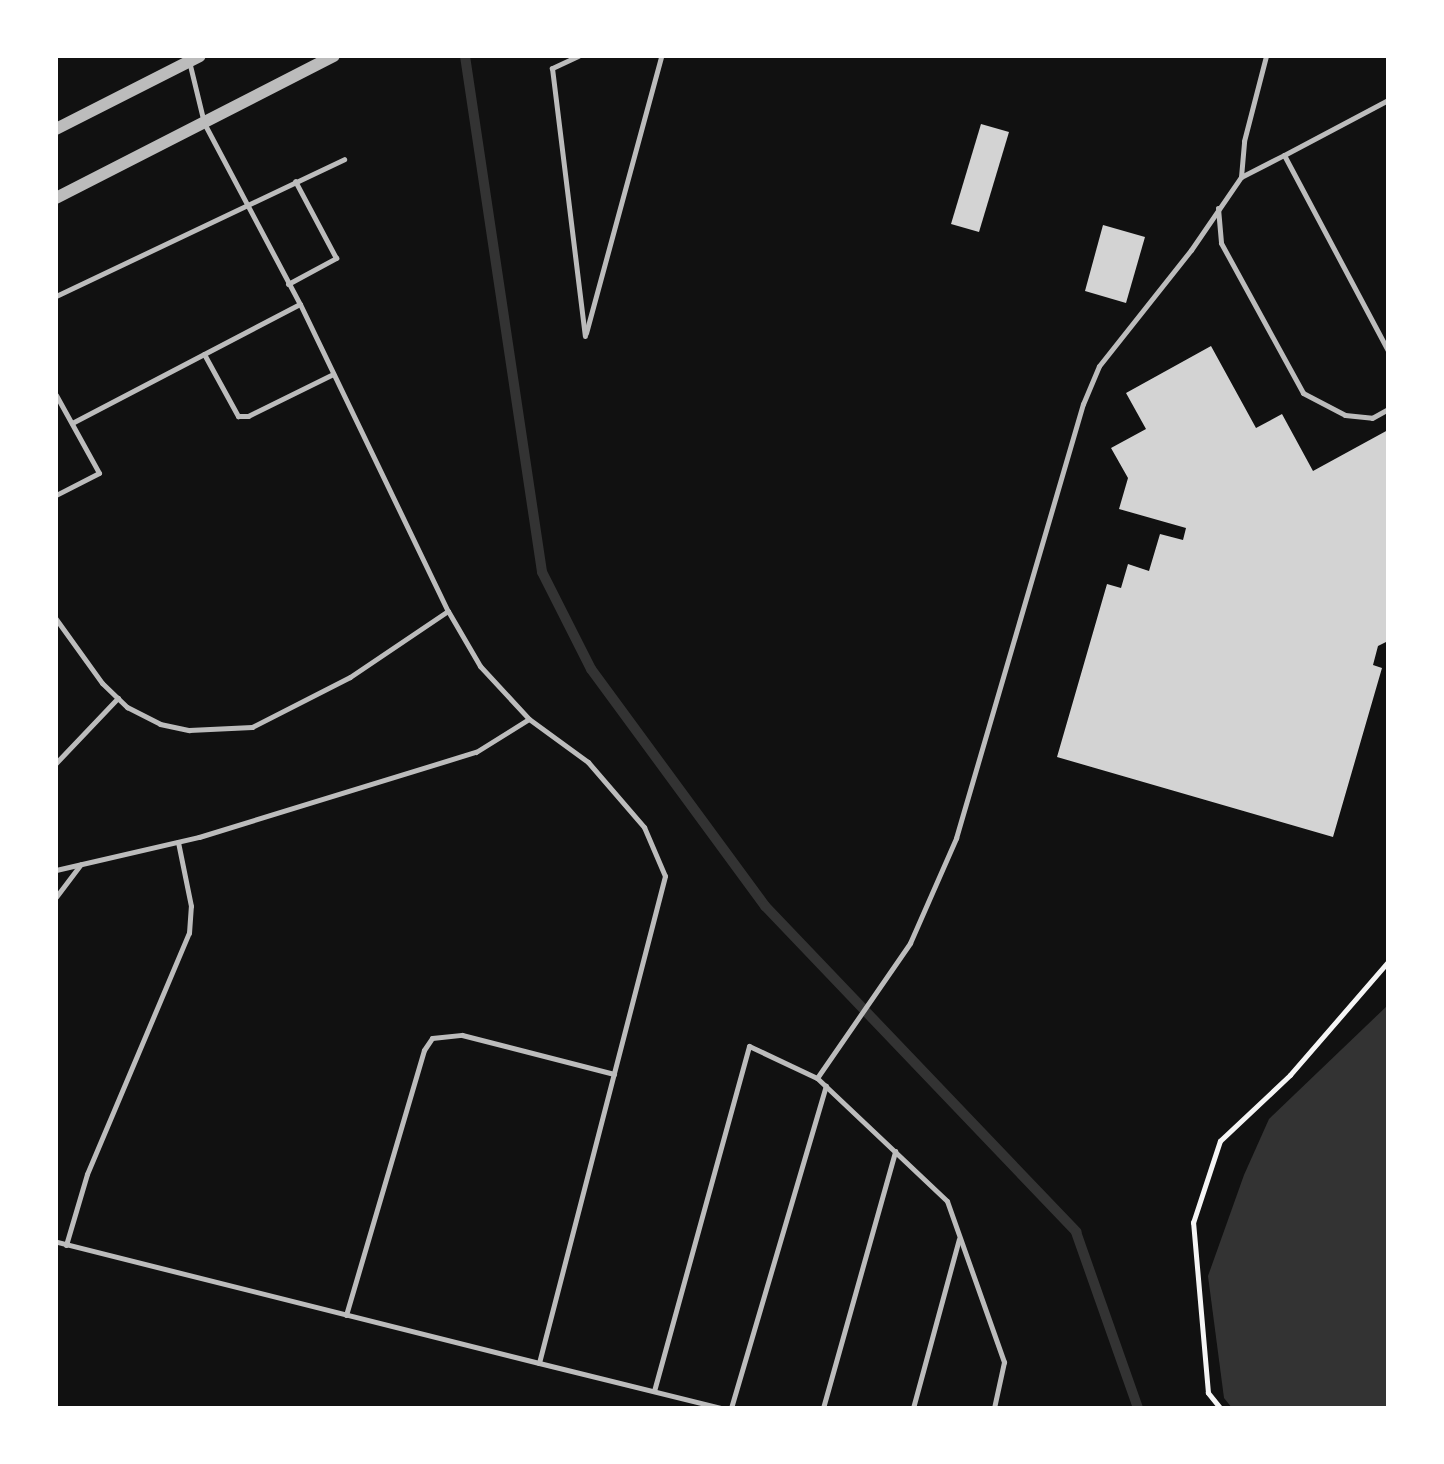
<!DOCTYPE html>
<html>
<head>
<meta charset="utf-8">
<style>
  body { margin:0 }
  #map { position:relative; width:1444px; height:1464px; overflow:hidden; background:#111; font-family:Cabin,sans-serif }
  div>[style] { position:absolute }
  .water>* { inset:0; background:#333 }
  .stream>* { height:10px; margin:-5px; padding:0 5px; transform-origin:5px; border-radius:5px; background:#333 }
  .building>* { inset:0; background:#d3d3d3 }
  .path>* { height:4.5px; margin:-2.25px; padding:0 2.25px; transform-origin:2.25px; border-radius:2.25px; background:#f5f5f5 }
  .service>* { height:5px; margin:-2.5px; padding:0 2.5px; transform-origin:2.5px; border-radius:2.5px; background:#bcbcbc }
  .tertiary>* { height:12px; margin:-6px; padding:0 6px; transform-origin:6px; border-radius:6px; background:#bcbcbc }
  span { translate:-50% -50%; white-space:nowrap; text-align:center; line-height:1.15; -webkit-text-stroke:7px #fff; paint-order:stroke }
  .frame { position:absolute; inset:0; border:58px solid #fff; pointer-events:none }
</style>
</head>
<body>
<div id="map">
  <div class="water">
    <div style="clip-path:polygon(1388px 1005px,1388px 1408px,1232px 1408px,1224px 1398px,1208px 1276px,1244px 1175px,1269px 1119px)"></div>
  </div>
  <div class="stream">
    <div style="left:465px;top:56px;width:522px;rotate:81.51deg"></div>
    <div style="left:542px;top:572px;width:109px;rotate:63.2deg"></div>
    <div style="left:591px;top:669px;width:294px;rotate:53.7deg"></div>
    <div style="left:765px;top:906px;width:451px;rotate:46.3deg"></div>
    <div style="left:1076px;top:1232px;width:187px;rotate:70.6deg"></div>
  </div>
  <div class="building">
    <div style="clip-path:polygon(981px 124px,1009px 132px,979px 232px,951px 224px)"></div>
    <div style="clip-path:polygon(1103px 225px,1145px 237px,1126px 303px,1085px 291px)"></div>
    <div style="clip-path:polygon(1211px 346px,1256px 428px,1282px 414px,1313px 471px,1388px 430px,1388px 641px,1378px 646px,1373px 665px,1382px 668px,1333px 837px,1057px 757px,1107px 584px,1121px 588px,1128px 564px,1149px 571px,1160px 534px,1183px 540px,1186px 528px,1119px 509px,1128px 478px,1111px 448px,1146px 429px,1126px 393px)"></div>
  </div>
  <div class="path">
    <div style="left:1220px;top:1408px;width:19px;rotate:-129deg"></div>
    <div style="left:1208px;top:1393px;width:171px;rotate:-95deg"></div>
    <div style="left:1193px;top:1223px;width:86px;rotate:-71.8deg"></div>
    <div style="left:1220px;top:1141px;width:96px;rotate:-43.3deg"></div>
    <div style="left:1290px;top:1075px;width:150px;rotate:-49.1deg"></div>
  </div>
  <div class="service">
    <div style="left:578px;top:56px;width:29px;rotate:155deg"></div>
    <div style="left:552px;top:68px;width:270px;rotate:83deg"></div>
    <div style="left:189px;top:61px;width:64px;rotate:76.4deg"></div>
    <div style="left:204px;top:123px;width:205px;rotate:62.1deg"></div>
    <div style="left:300px;top:304px;width:341px;rotate:64.3deg"></div>
    <div style="left:448px;top:611px;width:64px;rotate:59.8deg"></div>
    <div style="left:480px;top:666px;width:72px;rotate:47.2deg"></div>
    <div style="left:1388px;top:100px;width:118px;rotate:152.1deg"></div>
    <div style="left:1284px;top:155px;width:222px;rotate:62deg"></div>
    <div style="left:1241px;top:177px;width:36px;rotate:-85deg"></div>
    <div style="left:1244px;top:141px;width:88px;rotate:-75.5deg"></div>
    <div style="left:1218px;top:208px;width:35px;rotate:85deg"></div>
    <div style="left:1221px;top:243px;width:171px;rotate:61.3deg"></div>
    <div style="left:1303px;top:393px;width:47px;rotate:27.6deg"></div>
    <div style="left:1345px;top:415px;width:27px;rotate:6deg"></div>
    <div style="left:1372px;top:418px;width:18px;rotate:-29deg"></div>
    <div style="left:288px;top:284px;width:55px;rotate:-28.4deg"></div>
    <div style="left:336px;top:258px;width:87px;rotate:-118deg"></div>
    <div style="left:56px;top:296px;width:319px;rotate:-25.4deg"></div>
    <div style="left:586px;top:333px;width:287px;rotate:-74.8deg"></div>
    <div style="left:204px;top:354px;width:71px;rotate:61.3deg"></div>
    <div style="left:238px;top:416px;width:10px"></div>
    <div style="left:248px;top:416px;width:95px;rotate:-26.3deg"></div>
    <div style="left:56px;top:395px;width:89px;rotate:61.1deg"></div>
    <div style="left:99px;top:473px;width:48px;rotate:152.9deg"></div>
    <div style="left:72px;top:423px;width:257px;rotate:-27.6deg"></div>
    <div style="left:56px;top:619px;width:79px;rotate:54.3deg"></div>
    <div style="left:102px;top:683px;width:35px;rotate:44deg"></div>
    <div style="left:127px;top:707px;width:37px;rotate:27deg"></div>
    <div style="left:160px;top:724px;width:30px;rotate:12deg"></div>
    <div style="left:189px;top:730px;width:63px;rotate:-2.7deg"></div>
    <div style="left:252px;top:727px;width:110px;rotate:-27deg"></div>
    <div style="left:350px;top:677px;width:118px;rotate:-34deg"></div>
    <div style="left:56px;top:763px;width:90px;rotate:-46.4deg"></div>
    <div style="left:56px;top:870px;width:147px;rotate:-13deg"></div>
    <div style="left:199px;top:837px;width:290px;rotate:-17.1deg"></div>
    <div style="left:476px;top:752px;width:62px;rotate:-31.9deg"></div>
    <div style="left:529px;top:719px;width:73px;rotate:36.1deg"></div>
    <div style="left:588px;top:762px;width:86px;rotate:49.3deg"></div>
    <div style="left:644px;top:827px;width:53px;rotate:66.8deg"></div>
    <div style="left:665px;top:876px;width:503px;rotate:104.51deg"></div>
    <div style="left:539px;top:1363px;width:498px;rotate:-165.9deg"></div>
    <div style="left:56px;top:897px;width:41px;rotate:-52.9deg"></div>
    <div style="left:817px;top:1078px;width:164px;rotate:-55.4deg"></div>
    <div style="left:910px;top:943px;width:115px;rotate:-66.3deg"></div>
    <div style="left:956px;top:838px;width:452px;rotate:-73.7deg"></div>
    <div style="left:1083px;top:404px;width:41px;rotate:-67.2deg"></div>
    <div style="left:1099px;top:366px;width:148px;rotate:-51.6deg"></div>
    <div style="left:1191px;top:250px;width:88px;rotate:-55.6deg"></div>
    <div style="left:1241px;top:177px;width:48px;rotate:-27.1deg"></div>
    <div style="left:66px;top:1245px;width:74px;rotate:-73.5deg"></div>
    <div style="left:87px;top:1174px;width:262px;rotate:-67.1deg"></div>
    <div style="left:189px;top:933px;width:27px;rotate:-86deg"></div>
    <div style="left:191px;top:906px;width:65px;rotate:-101.5deg"></div>
    <div style="left:346px;top:1315px;width:276px;rotate:-73.6deg"></div>
    <div style="left:424px;top:1050px;width:14px;rotate:-56deg"></div>
    <div style="left:432px;top:1038px;width:30px;rotate:-6deg"></div>
    <div style="left:462px;top:1035px;width:157px;rotate:14.4deg"></div>
    <div style="left:539px;top:1363px;width:187px;rotate:13.9deg"></div>
    <div style="left:654px;top:1391px;width:358px;rotate:-74.6deg"></div>
    <div style="left:749px;top:1046px;width:75px;rotate:25.2deg"></div>
    <div style="left:817px;top:1078px;width:179px;rotate:43.4deg"></div>
    <div style="left:947px;top:1201px;width:171px;rotate:70.5deg"></div>
    <div style="left:1004px;top:1362px;width:47px;rotate:102.3deg"></div>
    <div style="left:731px;top:1408px;width:336px;rotate:-73.6deg"></div>
    <div style="left:823px;top:1408px;width:267px;rotate:-74.3deg"></div>
    <div style="left:913px;top:1408px;width:175px;rotate:-74.8deg"></div>
  </div>
  <div class="tertiary">
    <div style="left:56px;top:129px;width:161px;rotate:-26.9deg"></div>
    <div style="left:56px;top:198px;width:312px;rotate:-27.1deg"></div>
  </div>
  <div class="frame"></div>
</div>
</body>
</html>
